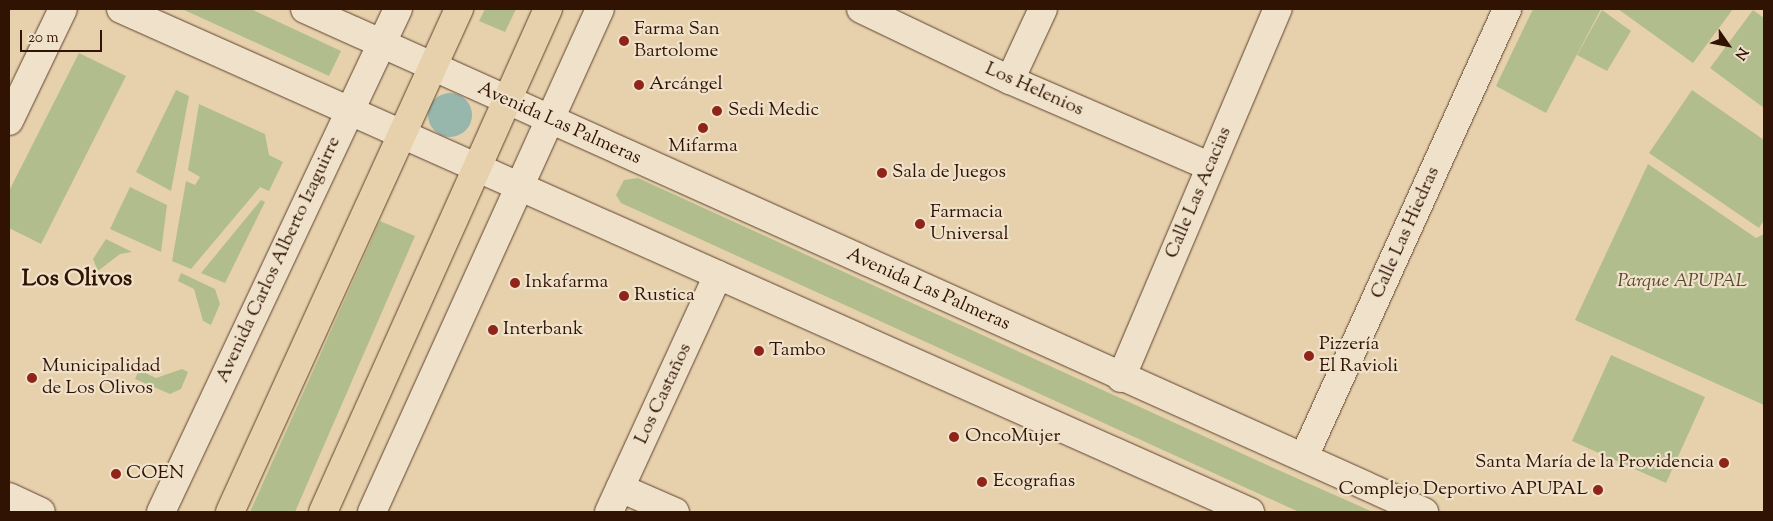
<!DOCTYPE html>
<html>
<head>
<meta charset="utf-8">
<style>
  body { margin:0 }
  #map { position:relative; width:1773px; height:521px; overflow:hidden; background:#e7d1ad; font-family:"Sorts Mill Goudy",serif }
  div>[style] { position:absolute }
  .green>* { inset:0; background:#b1bd8d }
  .water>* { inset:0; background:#97b7ac }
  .round { border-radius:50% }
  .roads { filter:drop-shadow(0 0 1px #5e422e) drop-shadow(0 0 1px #5e422e) }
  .street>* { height:28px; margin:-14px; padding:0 14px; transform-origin:14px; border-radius:14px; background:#efe1ca }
  .secondary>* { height:28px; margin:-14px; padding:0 14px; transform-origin:14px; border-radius:14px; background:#efe1ca }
  .primary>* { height:28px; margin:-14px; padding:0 14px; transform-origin:14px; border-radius:14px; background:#e7d1ad }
  .dots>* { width:14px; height:14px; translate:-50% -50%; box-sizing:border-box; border:2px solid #efe1ca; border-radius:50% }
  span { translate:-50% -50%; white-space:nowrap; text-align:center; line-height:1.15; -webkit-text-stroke:4.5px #efe1ca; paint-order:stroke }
  .poi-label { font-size:19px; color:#301303 }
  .left { translate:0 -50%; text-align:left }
  .right { translate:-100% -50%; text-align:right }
  .street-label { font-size:19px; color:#301303 }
  .park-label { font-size:19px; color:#57462c; font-style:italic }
  .district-label { font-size:24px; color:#301303; font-weight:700 }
  .frame { position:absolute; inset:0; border:10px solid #301303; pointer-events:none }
  .north { position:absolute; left:1703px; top:20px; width:50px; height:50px; -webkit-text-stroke:4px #efe1ca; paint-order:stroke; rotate:123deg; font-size:14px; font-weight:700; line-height:20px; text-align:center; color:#301303 }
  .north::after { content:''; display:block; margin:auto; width:18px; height:22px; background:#301303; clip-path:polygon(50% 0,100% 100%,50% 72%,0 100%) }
  .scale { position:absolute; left:20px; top:30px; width:82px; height:22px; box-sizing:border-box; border:2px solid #301303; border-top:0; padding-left:6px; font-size:15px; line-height:18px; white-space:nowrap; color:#301303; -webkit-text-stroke:4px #efe1ca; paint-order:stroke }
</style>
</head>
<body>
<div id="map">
  <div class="green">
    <div style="clip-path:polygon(182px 9px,251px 9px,341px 51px,329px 76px)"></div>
    <div style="clip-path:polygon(485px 9px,516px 9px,505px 32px,479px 21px)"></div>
    <div style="clip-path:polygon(1533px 9px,1601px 9px,1546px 113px,1496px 86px)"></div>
    <div style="clip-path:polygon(1618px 9px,1733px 9px,1693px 63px)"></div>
    <div style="clip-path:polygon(1602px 10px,1631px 31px,1607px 71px,1577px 55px)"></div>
    <div style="clip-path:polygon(1753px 10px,1764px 18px,1764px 108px,1710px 68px)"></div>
    <div style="clip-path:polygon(79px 53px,126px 76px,41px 244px,9px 228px,9px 191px)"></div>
    <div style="clip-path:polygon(176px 90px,189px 96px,171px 191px,136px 172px)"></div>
    <div style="clip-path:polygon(1692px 90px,1764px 140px,1764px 220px,1759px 228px,1649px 153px)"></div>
    <div style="clip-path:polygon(199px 104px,265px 134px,269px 155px,283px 162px,269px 191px,260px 187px,191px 269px,172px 261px,186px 181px,195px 185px,200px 177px,188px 170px)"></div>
    <div style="clip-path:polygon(1648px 164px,1756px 238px,1764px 234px,1764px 405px,1575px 320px)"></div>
    <div style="clip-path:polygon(638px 178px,1276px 469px,1373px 512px,1299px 512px,621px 203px,616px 195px,624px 180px)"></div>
    <div style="clip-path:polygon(130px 187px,167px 205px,161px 252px,110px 229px)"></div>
    <div style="clip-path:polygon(261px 200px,265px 202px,225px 283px,201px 273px)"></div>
    <div style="clip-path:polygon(380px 221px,415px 236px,295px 512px,250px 512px)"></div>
    <div style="clip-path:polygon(106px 239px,132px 252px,120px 254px,98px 271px,93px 259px)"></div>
    <div style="clip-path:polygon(181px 273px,215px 289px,220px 304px,211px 325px,203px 321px,194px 289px,178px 281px)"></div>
    <div style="clip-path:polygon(1611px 355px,1705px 397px,1666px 483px,1572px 441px)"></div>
    <div style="clip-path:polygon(182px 369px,188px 372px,181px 389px,170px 394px,135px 379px,139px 370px,156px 378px)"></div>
  </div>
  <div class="water">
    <div class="round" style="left:428px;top:93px;width:44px;height:44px"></div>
  </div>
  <div class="roads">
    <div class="street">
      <div style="left:861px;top:9px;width:165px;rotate:25.5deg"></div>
      <div style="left:1010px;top:80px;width:217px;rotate:23.4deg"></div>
      <div style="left:1010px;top:80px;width:78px;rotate:-65.1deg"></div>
      <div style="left:9px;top:121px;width:124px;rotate:-64.3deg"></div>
      <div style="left:1121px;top:378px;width:401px;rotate:-67deg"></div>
      <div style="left:1304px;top:457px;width:492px;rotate:-65.6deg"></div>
      <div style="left:620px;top:488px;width:60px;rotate:23.6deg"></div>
      <div style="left:609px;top:512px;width:261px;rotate:-65.3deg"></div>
    </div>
    <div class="secondary">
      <div style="left:121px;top:9px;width:1236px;rotate:24.01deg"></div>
      <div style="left:305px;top:9px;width:1227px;rotate:24.2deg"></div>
      <div style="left:9px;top:497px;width:35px;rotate:25deg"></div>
      <div style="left:161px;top:512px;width:556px;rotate:-64.77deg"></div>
      <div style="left:372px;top:512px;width:552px;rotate:-65.62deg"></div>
    </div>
    <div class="primary">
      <div style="left:230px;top:512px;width:553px;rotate:-65.52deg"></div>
      <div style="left:323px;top:512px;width:551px;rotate:-65.9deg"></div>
    </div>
  </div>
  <div class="dots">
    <div style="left:624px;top:41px;background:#8f2418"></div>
    <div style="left:639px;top:85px;background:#8f2418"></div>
    <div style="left:717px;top:111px;background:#8f2418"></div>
    <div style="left:703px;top:128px;background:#8f2418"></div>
    <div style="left:882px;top:173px;background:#8f2418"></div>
    <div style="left:920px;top:224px;background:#8f2418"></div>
    <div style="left:515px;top:283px;background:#8f2418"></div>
    <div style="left:624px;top:296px;background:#8f2418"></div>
    <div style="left:493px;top:330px;background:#8f2418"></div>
    <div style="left:759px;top:351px;background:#8f2418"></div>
    <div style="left:1309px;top:356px;background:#8f2418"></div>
    <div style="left:32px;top:378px;background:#8f2418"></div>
    <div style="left:954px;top:437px;background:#8f2418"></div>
    <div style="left:1724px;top:463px;background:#8f2418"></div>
    <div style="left:116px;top:474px;background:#8f2418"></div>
    <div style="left:982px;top:482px;background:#8f2418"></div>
    <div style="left:1598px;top:490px;background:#8f2418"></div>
  </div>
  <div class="poi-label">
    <span class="left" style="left:634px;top:41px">Farma San<br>Bartolome</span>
    <span class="left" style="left:649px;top:85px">Arcángel</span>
    <span class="left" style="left:728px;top:111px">Sedi Medic</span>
    <span style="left:703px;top:147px">Mifarma</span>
    <span class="left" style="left:892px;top:173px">Sala de Juegos</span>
    <span class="left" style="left:930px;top:224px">Farmacia<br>Universal</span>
    <span class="left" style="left:525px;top:283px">Inkafarma</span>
    <span class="left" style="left:634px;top:296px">Rustica</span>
    <span class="left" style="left:503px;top:330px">Interbank</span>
    <span class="left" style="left:1319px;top:356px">Pizzería<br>El Ravioli</span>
    <span class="left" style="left:769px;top:351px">Tambo</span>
    <span class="left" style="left:42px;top:378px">Municipalidad<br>de Los Olivos</span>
    <span class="left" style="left:965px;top:437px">OncoMujer</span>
    <span class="right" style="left:1714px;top:463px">Santa María de la Providencia</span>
    <span class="left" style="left:126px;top:474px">COEN</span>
    <span class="left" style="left:993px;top:482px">Ecografias</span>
    <span class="right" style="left:1588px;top:490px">Complejo Deportivo APUPAL</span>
  </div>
  <div class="street-label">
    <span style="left:1034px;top:90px;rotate:24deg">Los Helenios</span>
    <span style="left:559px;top:124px;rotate:24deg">Avenida Las Palmeras</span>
    <span style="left:1199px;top:193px;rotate:-67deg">Calle Las Acacias</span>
    <span style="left:1406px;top:233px;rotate:-66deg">Calle Las Hiedras</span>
    <span style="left:279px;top:260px;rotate:-65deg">Avenida Carlos Alberto Izaguirre</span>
    <span style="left:928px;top:290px;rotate:24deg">Avenida Las Palmeras</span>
    <span style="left:664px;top:394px;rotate:-65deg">Los Castaños</span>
  </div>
  <div class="park-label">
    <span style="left:1682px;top:282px">Parque APUPAL</span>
  </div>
  <div class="district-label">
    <span style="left:77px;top:280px">Los Olivos</span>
  </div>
  <div class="frame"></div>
  <div class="north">N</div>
  <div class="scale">20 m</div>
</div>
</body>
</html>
